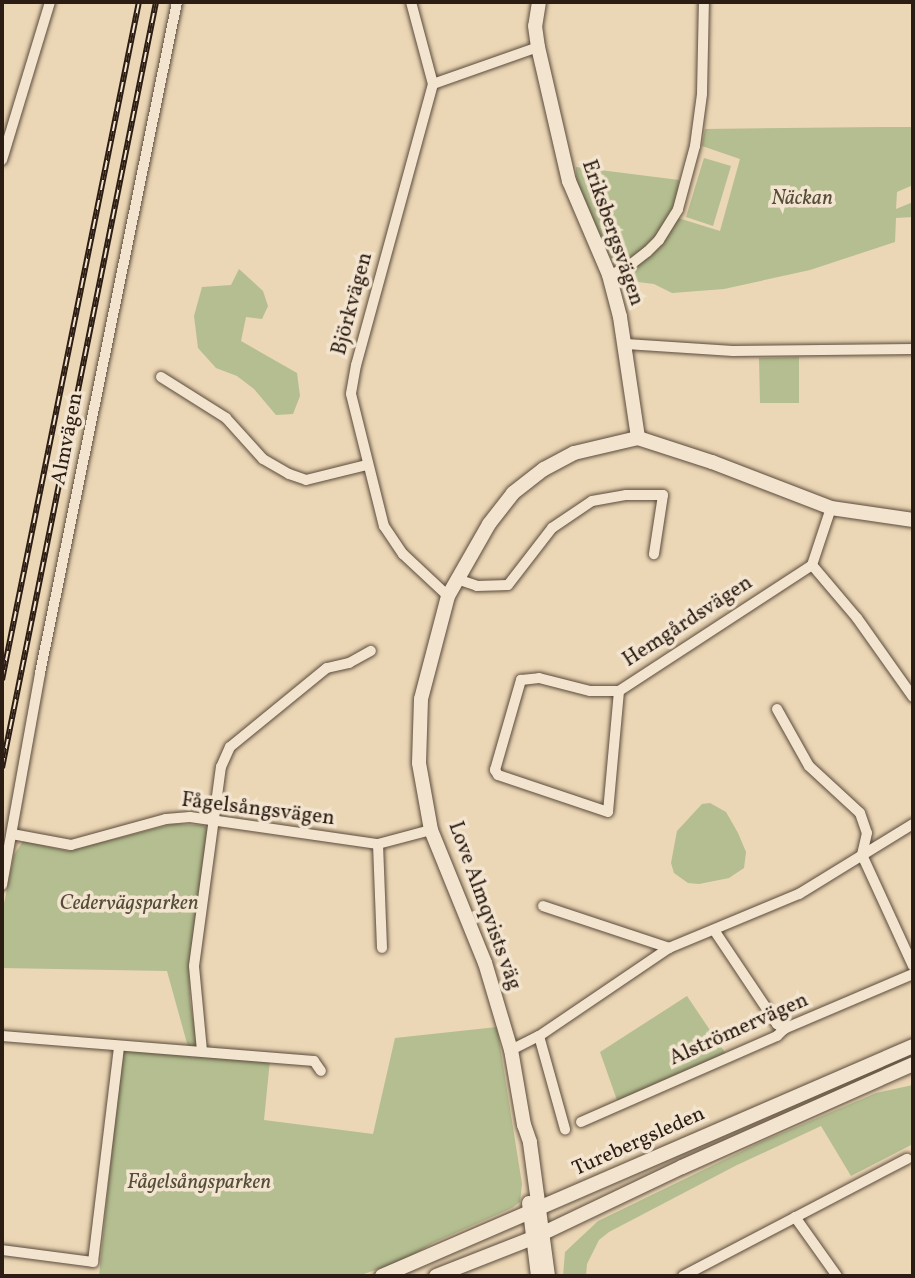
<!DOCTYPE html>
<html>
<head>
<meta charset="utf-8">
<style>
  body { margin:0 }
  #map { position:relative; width:915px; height:1278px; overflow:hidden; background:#ebd6b5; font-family:Vollkorn,serif }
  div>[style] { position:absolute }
  .green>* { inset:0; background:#b4be90 }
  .roads { filter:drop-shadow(0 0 2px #5b4b3c) drop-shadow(0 0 2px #5b4b3c) }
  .street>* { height:10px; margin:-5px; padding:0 5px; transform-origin:5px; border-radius:5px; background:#f2e4cf }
  .secondary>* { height:14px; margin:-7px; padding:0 7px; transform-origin:7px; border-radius:7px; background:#f2e4cf }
  .rail>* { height:6px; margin-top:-3px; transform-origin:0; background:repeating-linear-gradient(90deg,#f2e4cf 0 10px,#2b1d14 0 20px); box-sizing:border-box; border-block:2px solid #2b1d14 }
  span { translate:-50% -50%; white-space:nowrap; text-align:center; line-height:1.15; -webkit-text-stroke:7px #f2e4cf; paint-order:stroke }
  .park-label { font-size:21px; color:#544d39; font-style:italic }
  .street-label { font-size:21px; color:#2b1d14 }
  .frame { position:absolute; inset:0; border:4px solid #2b1d14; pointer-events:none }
</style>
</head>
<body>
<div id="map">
  <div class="green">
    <div style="clip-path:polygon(881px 127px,913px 127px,913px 185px,897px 192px,896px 209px,913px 202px,913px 217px,896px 218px,895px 242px,810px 270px,724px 289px,672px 293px,654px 284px,622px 280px,577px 191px,576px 167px,679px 180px,675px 217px,720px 231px,740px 159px,702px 146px,705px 129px)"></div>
    <div style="clip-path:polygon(704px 158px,731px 166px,713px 226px,686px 217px)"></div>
    <div style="clip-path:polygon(239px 269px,263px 291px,268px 306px,262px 319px,246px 317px,241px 341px,297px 373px,300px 396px,293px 414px,276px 415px,254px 389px,237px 376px,216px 368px,198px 348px,194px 316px,202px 287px,231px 285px)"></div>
    <div style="clip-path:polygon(799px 357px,799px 403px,760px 403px,759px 358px)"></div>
    <div style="clip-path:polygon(710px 803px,726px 812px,738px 833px,746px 852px,744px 868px,729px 878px,699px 884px,688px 883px,674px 873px,671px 863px,677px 831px,702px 804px)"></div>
    <div style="clip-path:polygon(173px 824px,203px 825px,208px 829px,189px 965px,190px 1000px,198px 1048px,188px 1047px,167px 971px,2px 968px,2px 913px,14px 855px,23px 841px,68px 851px)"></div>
    <div style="clip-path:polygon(687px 996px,726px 1054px,618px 1103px,600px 1052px)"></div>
    <div style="clip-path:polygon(497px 1027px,522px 1184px,520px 1202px,512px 1208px,433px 1243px,402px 1261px,358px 1276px,99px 1276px,122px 1051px,129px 1048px,270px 1060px,264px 1120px,373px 1134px,395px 1038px)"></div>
    <div style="clip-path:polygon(913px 1085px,913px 1144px,851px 1176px,821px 1126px,737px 1165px,609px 1232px,599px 1240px,587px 1264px,586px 1276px,563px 1276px,565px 1252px,598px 1221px,761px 1142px,876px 1093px)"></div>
  </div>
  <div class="roads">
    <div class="street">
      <div style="left:411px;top:2px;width:85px;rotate:75deg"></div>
      <div style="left:433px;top:84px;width:291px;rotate:105.3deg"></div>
      <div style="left:356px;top:365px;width:29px;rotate:100deg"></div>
      <div style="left:351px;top:394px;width:136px;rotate:76deg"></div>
      <div style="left:384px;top:526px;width:34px;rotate:56deg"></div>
      <div style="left:403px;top:554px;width:62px;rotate:43deg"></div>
      <div style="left:433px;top:84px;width:111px;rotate:-19.4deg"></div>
      <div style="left:2px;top:160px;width:165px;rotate:-73.1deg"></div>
      <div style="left:609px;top:275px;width:17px;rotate:-21deg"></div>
      <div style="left:625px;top:269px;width:28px;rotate:-38deg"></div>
      <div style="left:647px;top:252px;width:17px;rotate:-45deg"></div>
      <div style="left:659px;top:240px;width:36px;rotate:-58deg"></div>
      <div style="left:678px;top:209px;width:65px;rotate:-74.9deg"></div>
      <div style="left:695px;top:146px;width:52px;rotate:-82.3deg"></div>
      <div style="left:702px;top:94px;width:92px;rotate:-88.8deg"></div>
      <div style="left:626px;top:344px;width:107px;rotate:3.7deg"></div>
      <div style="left:733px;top:351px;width:180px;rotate:-0.6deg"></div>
      <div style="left:161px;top:377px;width:77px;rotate:32.2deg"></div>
      <div style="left:226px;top:418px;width:55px;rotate:47.9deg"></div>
      <div style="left:263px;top:459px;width:30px;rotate:30deg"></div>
      <div style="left:289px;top:474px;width:18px;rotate:19deg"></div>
      <div style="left:306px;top:480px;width:63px;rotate:-13.8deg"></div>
      <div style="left:812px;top:565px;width:70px;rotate:49.7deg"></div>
      <div style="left:857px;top:618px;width:97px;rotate:54.7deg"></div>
      <div style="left:457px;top:579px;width:21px;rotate:19deg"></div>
      <div style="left:477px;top:586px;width:31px;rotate:-2deg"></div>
      <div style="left:508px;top:585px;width:72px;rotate:-52.3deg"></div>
      <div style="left:552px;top:528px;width:48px;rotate:-34deg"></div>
      <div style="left:592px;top:501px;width:35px;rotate:-10deg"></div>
      <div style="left:626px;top:495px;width:37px"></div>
      <div style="left:663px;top:495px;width:60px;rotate:98.7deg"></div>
      <div style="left:619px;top:691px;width:121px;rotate:95.2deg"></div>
      <div style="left:608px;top:812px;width:116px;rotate:-161.4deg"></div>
      <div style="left:498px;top:775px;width:6px;rotate:-121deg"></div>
      <div style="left:495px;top:770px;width:94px;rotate:-73.9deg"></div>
      <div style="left:521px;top:680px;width:18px;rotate:-6deg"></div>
      <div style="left:539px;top:678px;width:53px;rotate:14.3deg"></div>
      <div style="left:590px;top:691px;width:29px"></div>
      <div style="left:619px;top:691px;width:230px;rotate:-33.1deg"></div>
      <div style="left:812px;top:565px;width:60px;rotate:-71.6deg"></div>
      <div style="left:777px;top:709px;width:65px;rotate:60.7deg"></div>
      <div style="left:809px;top:766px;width:69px;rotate:42.7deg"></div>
      <div style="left:860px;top:813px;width:21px;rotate:71deg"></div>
      <div style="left:867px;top:833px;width:23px;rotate:103deg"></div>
      <div style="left:862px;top:855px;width:122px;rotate:65.3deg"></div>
      <div style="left:12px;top:834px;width:60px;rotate:10.6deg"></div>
      <div style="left:71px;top:845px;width:98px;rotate:-15.3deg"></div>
      <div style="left:166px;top:819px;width:24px;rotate:-5deg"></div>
      <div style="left:190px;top:817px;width:190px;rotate:8.2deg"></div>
      <div style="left:378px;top:844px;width:55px;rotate:-14.8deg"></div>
      <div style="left:378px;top:844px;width:104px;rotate:87.8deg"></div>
      <div style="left:2px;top:885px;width:215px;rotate:-79.8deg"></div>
      <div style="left:40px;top:673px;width:685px;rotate:-78.46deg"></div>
      <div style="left:543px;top:906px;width:133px;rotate:18.4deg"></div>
      <div style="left:714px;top:930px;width:113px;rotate:56.2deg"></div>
      <div style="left:777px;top:1024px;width:9px;rotate:36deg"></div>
      <div style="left:2px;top:1036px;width:313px;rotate:4.6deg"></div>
      <div style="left:314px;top:1061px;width:12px;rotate:55deg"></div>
      <div style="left:539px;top:1036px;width:97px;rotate:74.4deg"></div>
      <div style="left:511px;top:1050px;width:31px;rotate:-27deg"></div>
      <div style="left:539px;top:1036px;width:157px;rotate:-34.1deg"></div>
      <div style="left:669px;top:948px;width:141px;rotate:-22.6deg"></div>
      <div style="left:799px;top:894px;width:134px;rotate:-31.6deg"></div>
      <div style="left:202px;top:1051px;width:85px;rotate:-95.4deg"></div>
      <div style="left:194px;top:966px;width:201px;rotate:-82.3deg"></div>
      <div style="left:221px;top:767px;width:22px;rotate:-66deg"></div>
      <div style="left:230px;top:747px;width:125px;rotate:-39.2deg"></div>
      <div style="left:327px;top:668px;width:23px;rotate:-13deg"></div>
      <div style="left:349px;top:663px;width:25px;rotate:-29deg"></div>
      <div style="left:581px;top:1122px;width:214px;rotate:-23.7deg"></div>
      <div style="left:777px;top:1036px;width:10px;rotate:-45deg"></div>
      <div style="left:784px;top:1029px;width:140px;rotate:-23.1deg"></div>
      <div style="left:795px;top:1217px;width:72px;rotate:54.6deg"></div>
      <div style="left:2px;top:1250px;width:92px;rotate:7.5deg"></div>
      <div style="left:93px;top:1262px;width:217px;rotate:-83.1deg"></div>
      <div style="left:683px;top:1276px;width:253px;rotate:-27.6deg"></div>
    </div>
    <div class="secondary">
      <div style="left:539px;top:2px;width:24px;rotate:99deg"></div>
      <div style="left:535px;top:26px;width:21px;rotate:82deg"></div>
      <div style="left:538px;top:47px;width:138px;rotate:77deg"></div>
      <div style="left:569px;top:181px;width:102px;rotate:66.9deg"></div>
      <div style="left:609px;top:275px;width:43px;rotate:75.3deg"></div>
      <div style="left:620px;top:317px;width:122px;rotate:81.5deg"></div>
      <div style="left:529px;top:1203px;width:74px;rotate:83deg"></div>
      <div style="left:382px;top:1276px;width:579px;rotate:-23.42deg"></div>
      <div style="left:436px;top:1276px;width:104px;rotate:-21.4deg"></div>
      <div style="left:533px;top:1238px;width:165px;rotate:-25.5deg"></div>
      <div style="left:682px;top:1167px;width:253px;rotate:-24deg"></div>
      <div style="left:548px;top:1276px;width:135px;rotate:-97.7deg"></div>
      <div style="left:530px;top:1142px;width:18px;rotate:-109deg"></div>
      <div style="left:524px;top:1125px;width:76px;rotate:-99.8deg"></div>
      <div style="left:511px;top:1050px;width:91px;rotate:-106.6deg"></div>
      <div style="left:485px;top:963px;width:144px;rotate:-112.1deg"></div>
      <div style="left:431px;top:830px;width:68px;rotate:-100.2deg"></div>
      <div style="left:419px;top:763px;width:64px;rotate:-88.2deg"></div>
      <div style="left:421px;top:699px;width:106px;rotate:-75.3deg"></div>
      <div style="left:448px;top:596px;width:83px;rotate:-60.3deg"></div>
      <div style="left:489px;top:524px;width:39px;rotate:-52deg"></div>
      <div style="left:513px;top:493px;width:39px;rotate:-38deg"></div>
      <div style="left:544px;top:469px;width:34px;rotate:-28deg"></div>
      <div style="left:574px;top:453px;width:66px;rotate:-13.2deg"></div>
      <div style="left:638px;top:438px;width:78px;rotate:18deg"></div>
      <div style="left:712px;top:462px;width:128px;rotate:21.1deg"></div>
      <div style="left:831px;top:508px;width:83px;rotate:8.3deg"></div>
    </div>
  </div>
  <div class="rail">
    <div style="left:2px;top:680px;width:692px;rotate:-78.58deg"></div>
    <div style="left:2px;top:768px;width:781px;rotate:-78.63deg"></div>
  </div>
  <div class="park-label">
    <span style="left:802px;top:199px">Näckan</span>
    <span style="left:129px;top:904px">Cedervägsparken</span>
    <span style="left:199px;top:1183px">Fågelsångsparken</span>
  </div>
  <div class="street-label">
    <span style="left:612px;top:233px;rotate:71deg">Eriksbergsvägen</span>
    <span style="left:353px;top:304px;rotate:-75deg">Björkvägen</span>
    <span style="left:68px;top:439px;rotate:-79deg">Almvägen</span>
    <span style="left:688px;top:622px;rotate:-33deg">Hemgårdsvägen</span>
    <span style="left:258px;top:810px;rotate:7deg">Fågelsångsvägen</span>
    <span style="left:484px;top:906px;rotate:70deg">Love Almqvists väg</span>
    <span style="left:739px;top:1030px;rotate:-24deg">Alströmervägen</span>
    <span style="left:639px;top:1142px;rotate:-24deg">Turebergsleden</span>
  </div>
  <div class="frame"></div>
</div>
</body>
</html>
